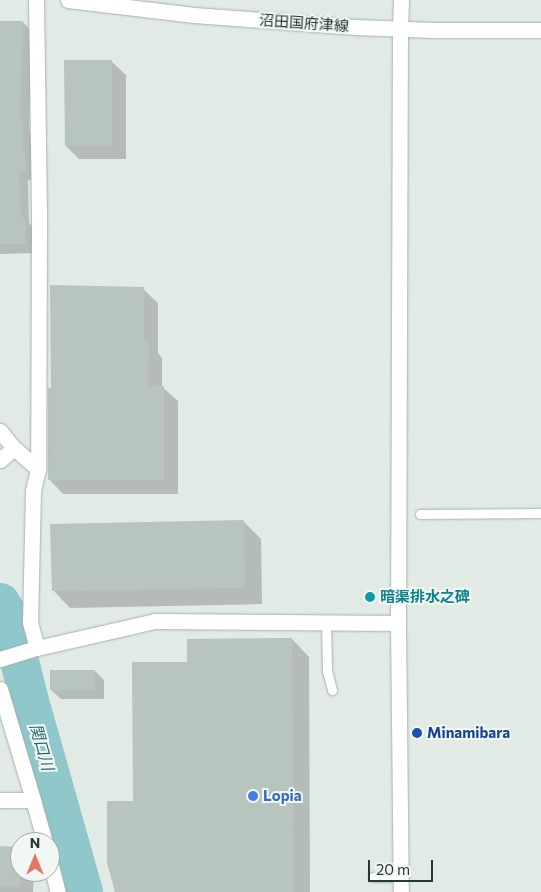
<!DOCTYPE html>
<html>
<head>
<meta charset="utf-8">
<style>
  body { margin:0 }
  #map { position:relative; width:541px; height:892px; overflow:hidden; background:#e2eae6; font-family:Commissioner,"Noto Sans JP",sans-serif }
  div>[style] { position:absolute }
  .shadow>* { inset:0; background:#0003 }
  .river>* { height:39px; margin:-19.5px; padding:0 19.5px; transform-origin:19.5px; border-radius:19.5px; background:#8fc7ca }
  .building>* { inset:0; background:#b7c5be }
  .roads { filter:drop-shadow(0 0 1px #a5b1ac) drop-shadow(0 0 1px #a5b1ac) }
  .service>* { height:9px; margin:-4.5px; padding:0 4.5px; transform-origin:4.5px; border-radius:4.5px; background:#fff }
  .minor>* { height:15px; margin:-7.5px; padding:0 7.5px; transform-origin:7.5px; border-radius:7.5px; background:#fff }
  .tertiary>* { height:15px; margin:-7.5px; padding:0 7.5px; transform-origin:7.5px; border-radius:7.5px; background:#fff }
  .secondary>* { height:15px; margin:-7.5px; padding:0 7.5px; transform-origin:7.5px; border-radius:7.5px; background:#fff }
  .dots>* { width:14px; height:14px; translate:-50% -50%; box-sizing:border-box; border:2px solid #f2f7f4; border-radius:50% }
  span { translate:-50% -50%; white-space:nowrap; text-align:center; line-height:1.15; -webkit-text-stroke:4px #f2f7f4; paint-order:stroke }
  .street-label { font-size:15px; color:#243931 }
  .culture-label { font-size:15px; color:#0d838f; font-weight:700 }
  .left { translate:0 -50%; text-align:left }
  .transit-label { font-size:15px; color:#164399; font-weight:700 }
  .shop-label { font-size:15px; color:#366cbe; font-weight:700 }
  .water-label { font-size:16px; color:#256a6f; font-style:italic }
  .north { position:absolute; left:10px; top:832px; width:50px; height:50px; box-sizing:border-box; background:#f2f7f4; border:1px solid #a0aba6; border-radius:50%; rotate:0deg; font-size:14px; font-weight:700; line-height:20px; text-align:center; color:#243931 }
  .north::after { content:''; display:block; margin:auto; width:18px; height:22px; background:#e37868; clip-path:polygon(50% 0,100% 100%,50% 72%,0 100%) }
  .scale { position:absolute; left:368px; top:860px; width:65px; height:22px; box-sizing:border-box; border:2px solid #243931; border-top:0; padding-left:6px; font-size:15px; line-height:18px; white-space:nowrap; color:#243931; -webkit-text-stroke:4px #f2f7f4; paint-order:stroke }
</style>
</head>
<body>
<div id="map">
  <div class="shadow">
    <div style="clip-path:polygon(0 22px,23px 22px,32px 32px,29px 126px,35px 179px,28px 180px,29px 223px,34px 228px,35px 253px,0 254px)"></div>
    <div style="clip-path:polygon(112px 62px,126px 75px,126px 159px,79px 159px,66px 146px)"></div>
    <div style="clip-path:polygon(143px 289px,158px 303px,158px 353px,162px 358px,162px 387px,178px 401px,178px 494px,63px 494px,49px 479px,52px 389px)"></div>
    <div style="clip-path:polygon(244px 522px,261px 539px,262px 604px,70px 608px,53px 590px)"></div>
    <div style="clip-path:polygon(292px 639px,309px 657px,310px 892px,116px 892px,135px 802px,188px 663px)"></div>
    <div style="clip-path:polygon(95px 671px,104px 680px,104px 699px,61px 699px,51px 690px)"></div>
    <div style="clip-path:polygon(0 847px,20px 848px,20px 872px,34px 872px,33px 892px,0 892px)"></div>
  </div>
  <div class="river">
    <div style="left:0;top:602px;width:16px;rotate:60deg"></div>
    <div style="left:8px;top:616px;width:83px;rotate:76.1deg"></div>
    <div style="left:28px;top:697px;width:203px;rotate:74.2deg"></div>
  </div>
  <div class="building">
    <div style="clip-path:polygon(0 21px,23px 21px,20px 117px,22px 117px,23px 150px,25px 150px,26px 170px,19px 171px,21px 217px,25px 217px,26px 244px,0 244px)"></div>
    <div style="clip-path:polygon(64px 60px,112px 60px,112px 146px,65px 146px)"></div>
    <div style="clip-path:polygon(50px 285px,144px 287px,144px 342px,149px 342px,148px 386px,164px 386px,164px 480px,48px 480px,48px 388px,51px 388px)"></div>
    <div style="clip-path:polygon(244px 520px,245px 588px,52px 591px,50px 524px)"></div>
    <div style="clip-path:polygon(292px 638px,294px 892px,115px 892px,107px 863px,107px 801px,133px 801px,132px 662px,187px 662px,187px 639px)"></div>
    <div style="clip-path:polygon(50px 670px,95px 670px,95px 690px,50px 690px)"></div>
    <div style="clip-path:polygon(0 846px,20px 847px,20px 887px,0 886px)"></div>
  </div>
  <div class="roads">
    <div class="service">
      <div style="left:420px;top:514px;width:121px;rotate:-0.5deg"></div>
      <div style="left:326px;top:622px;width:49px;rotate:88.8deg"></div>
      <div style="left:327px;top:671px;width:20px;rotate:75deg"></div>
      <div style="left:373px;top:877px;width:28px"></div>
    </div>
    <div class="minor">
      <div style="left:36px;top:0;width:227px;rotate:89.2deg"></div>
      <div style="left:39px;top:227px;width:242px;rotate:90.2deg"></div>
      <div style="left:38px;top:469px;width:23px;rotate:103deg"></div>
      <div style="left:33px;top:491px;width:131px;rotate:91.3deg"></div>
      <div style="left:30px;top:622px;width:27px;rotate:75deg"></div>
      <div style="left:400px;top:29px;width:29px;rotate:-88deg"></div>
      <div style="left:0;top:431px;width:22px;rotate:51deg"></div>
      <div style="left:14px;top:448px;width:32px;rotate:41deg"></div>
      <div style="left:0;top:460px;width:18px;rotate:-41deg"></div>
      <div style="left:0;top:659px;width:39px;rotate:-17deg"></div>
      <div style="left:37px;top:648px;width:121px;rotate:-12.9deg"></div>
      <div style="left:155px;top:621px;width:243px;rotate:0.5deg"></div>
      <div style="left:0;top:689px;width:116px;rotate:73.4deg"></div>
      <div style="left:0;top:800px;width:33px"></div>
      <div style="left:33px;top:800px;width:44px;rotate:74.1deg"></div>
      <div style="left:50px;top:861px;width:32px;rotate:76deg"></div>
    </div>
    <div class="tertiary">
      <div style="left:400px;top:29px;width:594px;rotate:90.19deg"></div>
      <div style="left:398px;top:623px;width:269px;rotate:89.4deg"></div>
    </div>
    <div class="secondary">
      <div style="left:68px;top:0;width:127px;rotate:6.8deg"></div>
      <div style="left:194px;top:15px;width:163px;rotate:4.2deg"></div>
      <div style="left:357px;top:27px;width:76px;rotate:2.3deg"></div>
      <div style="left:433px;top:30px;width:108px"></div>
    </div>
  </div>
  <div class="dots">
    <div style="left:370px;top:597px;background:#0f9aa8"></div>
    <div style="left:417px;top:733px;background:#1a4fb4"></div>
    <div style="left:253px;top:796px;background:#3f7fe0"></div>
  </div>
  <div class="street-label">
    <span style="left:304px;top:23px;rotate:4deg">沼田国府津線</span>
  </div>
  <div class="culture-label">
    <span class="left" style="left:380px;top:597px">暗渠排水之碑</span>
  </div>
  <div class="transit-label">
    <span class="left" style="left:427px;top:733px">Minamibara</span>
  </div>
  <div class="shop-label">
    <span class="left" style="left:263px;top:796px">Lopia</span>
  </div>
  <div class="water-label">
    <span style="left:42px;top:747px;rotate:74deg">関口川</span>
  </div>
  <div class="north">N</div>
  <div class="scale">20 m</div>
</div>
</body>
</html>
